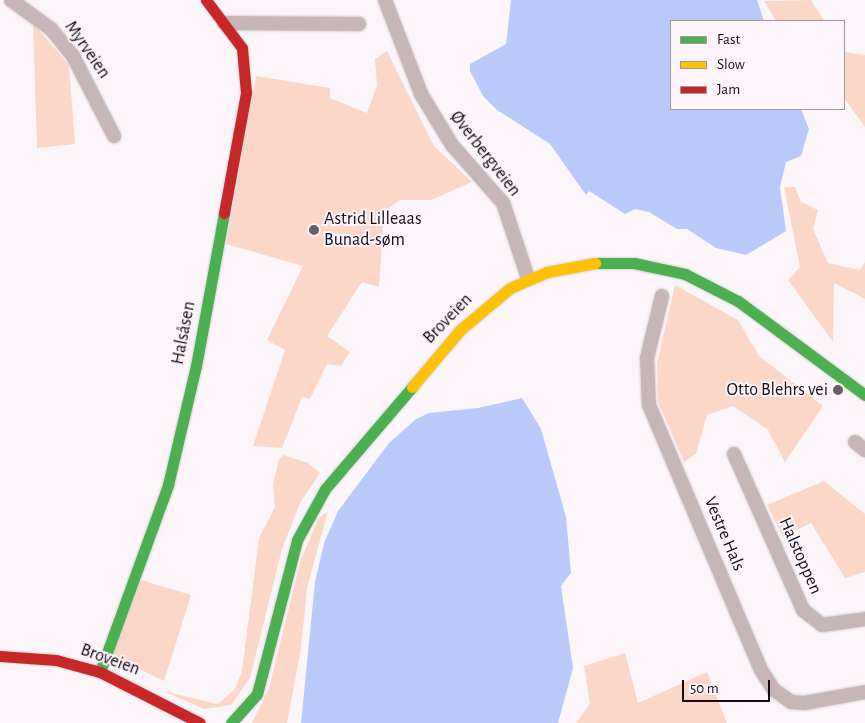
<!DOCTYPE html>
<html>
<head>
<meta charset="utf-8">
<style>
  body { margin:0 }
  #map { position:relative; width:865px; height:723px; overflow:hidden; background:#fcf6fa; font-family:"Alegreya Sans",sans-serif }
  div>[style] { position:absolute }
  .green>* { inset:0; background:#fcd7c8 }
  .water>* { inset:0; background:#bacbfb }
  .roads { filter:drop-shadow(0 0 1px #d6d2d5) drop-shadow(0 0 1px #d6d2d5) }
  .street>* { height:14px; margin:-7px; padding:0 7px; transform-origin:7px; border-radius:7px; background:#c7b5b8 }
  .fast>* { height:11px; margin:-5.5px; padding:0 5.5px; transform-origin:5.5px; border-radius:5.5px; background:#4caf50 }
  .slow>* { height:11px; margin:-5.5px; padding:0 5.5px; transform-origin:5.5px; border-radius:5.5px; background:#ffc107 }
  .jam>* { height:11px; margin:-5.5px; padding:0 5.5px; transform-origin:5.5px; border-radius:5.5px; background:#c62828 }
  .dots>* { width:14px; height:14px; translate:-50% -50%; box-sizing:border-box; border:2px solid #fef4fb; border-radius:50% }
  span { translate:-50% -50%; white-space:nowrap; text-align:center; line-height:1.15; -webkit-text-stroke:4px #fef4fb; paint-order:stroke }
  .street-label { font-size:18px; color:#150d13 }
  .poi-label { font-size:18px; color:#150d13 }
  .left { translate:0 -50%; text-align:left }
  .right { translate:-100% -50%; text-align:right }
  .legend { position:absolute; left:670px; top:20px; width:175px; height:90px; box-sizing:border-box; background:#fef4fb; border:1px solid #a1989e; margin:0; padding:6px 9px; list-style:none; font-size:15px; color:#150d13 }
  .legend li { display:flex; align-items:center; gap:10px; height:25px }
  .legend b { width:25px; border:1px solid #a1989e }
  .scale { position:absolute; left:682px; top:680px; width:88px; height:22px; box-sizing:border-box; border:2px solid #150d13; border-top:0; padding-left:6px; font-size:15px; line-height:18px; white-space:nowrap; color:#150d13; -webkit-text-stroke:4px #fef4fb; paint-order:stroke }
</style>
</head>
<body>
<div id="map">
  <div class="green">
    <div style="clip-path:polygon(811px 0,824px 21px,776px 21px,764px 1px)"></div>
    <div style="clip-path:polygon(33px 23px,69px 65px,75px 144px,37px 148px)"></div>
    <div style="clip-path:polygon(387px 51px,434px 146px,472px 182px,431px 200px,400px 200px,384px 212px,379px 287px,362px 282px,327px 336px,350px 352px,341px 366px,327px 364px,310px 399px,302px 397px,282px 448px,253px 446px,285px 350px,267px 340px,303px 266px,226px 244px,256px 76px,330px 88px,330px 98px,367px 113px,377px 85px,375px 59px)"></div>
    <div style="clip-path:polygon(844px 52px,865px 55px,865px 127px,844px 98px)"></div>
    <div style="clip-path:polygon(784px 187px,795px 187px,801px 202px,818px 210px,813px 229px,828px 263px,860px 270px,865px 262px,865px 299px,834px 283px,833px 342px,788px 280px,800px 267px)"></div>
    <div style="clip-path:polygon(675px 285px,738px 320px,759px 356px,823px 406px,785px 462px,768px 430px,733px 406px,707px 415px,696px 454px,684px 462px,658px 402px,657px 363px)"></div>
    <div style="clip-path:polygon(284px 455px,308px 463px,320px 473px,300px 503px,282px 549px,250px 678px,231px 705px,204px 709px,163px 691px,218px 704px,235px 689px,242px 671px,259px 538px,275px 507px,273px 484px,279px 459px)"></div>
    <div style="clip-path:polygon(824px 481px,865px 514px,865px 572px,845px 578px,811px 523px,783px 537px,767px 505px)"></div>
    <div style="clip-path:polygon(328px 511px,307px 588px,301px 649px,287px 723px,252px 723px,269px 688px,301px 559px,318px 519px)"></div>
    <div style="clip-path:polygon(141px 580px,191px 595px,164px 681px,110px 655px)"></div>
    <div style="clip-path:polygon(625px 653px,638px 703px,707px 672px,727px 723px,576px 723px,590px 704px,584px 666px)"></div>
  </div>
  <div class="water">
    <div style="clip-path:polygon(511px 0,757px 0,764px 21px,671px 21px,671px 109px,801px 109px,809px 129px,801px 156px,786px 162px,780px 187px,786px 231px,746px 255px,716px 248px,687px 229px,677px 229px,649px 212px,635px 209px,625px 214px,589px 191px,586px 195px,550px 144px,497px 110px,483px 96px,470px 71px,470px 64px,506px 44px)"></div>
    <div style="clip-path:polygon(522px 398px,541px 429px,566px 517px,571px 573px,561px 586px,573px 668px,558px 723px,301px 723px,315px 582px,324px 543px,338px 511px,389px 443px,416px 419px,429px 413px,478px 408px)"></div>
  </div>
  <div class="roads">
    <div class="street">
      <div style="left:11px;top:0;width:49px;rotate:35.9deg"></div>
      <div style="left:51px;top:29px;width:35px;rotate:51deg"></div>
      <div style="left:73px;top:56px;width:90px;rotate:62.9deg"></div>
      <div style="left:385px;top:0;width:101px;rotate:69deg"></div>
      <div style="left:421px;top:94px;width:60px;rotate:58.7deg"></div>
      <div style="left:452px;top:145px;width:77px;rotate:48.7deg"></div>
      <div style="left:503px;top:203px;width:79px;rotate:71.6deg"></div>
      <div style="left:224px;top:23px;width:135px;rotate:0.4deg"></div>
      <div style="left:662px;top:296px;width:64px;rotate:103.6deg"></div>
      <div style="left:647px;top:358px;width:47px;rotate:87.6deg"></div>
      <div style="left:649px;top:405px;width:288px;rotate:67.1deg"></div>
      <div style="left:761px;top:670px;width:24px;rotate:57deg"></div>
      <div style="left:774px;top:690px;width:21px;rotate:35deg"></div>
      <div style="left:791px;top:702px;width:13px;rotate:4deg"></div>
      <div style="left:804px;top:703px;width:62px;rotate:-10.2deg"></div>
      <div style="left:855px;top:442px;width:13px;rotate:39deg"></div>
      <div style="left:734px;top:454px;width:171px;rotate:66.1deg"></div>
      <div style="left:803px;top:610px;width:24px;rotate:38deg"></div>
      <div style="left:822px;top:625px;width:43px;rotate:-7.9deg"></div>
    </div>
    <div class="fast">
      <div style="left:595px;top:263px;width:39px"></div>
      <div style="left:634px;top:263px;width:52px;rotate:12.2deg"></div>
      <div style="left:685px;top:274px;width:59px;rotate:27deg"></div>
      <div style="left:738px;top:301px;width:158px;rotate:36.5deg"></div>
      <div style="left:100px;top:672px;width:199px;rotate:-70deg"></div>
      <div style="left:168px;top:485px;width:122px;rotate:-76.8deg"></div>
      <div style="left:196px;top:366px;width:156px;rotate:-79.6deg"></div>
      <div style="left:231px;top:723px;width:39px;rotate:-48deg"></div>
      <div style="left:257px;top:694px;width:159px;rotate:-75.4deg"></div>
      <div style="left:297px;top:540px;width:58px;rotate:-61.2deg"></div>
      <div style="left:325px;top:489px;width:134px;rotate:-49.5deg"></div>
    </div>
    <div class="slow">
      <div style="left:412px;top:387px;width:75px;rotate:-49.9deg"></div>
      <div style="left:460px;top:330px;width:65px;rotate:-40deg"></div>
      <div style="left:510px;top:288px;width:40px;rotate:-23.4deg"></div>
      <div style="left:547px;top:272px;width:49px;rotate:-10.6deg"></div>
    </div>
    <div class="jam">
      <div style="left:206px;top:0;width:60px;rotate:53.1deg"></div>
      <div style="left:242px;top:48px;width:45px;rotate:84.9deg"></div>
      <div style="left:246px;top:93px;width:122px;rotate:100.4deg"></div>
      <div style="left:0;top:656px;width:56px;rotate:4.1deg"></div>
      <div style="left:56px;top:660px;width:46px;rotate:15.3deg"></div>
      <div style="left:100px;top:672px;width:112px;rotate:27deg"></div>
    </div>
  </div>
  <div class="dots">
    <div style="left:314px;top:230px;background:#665f64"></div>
    <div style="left:838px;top:390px;background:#665f64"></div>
  </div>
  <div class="street-label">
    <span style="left:87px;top:50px;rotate:55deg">Myrveien</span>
    <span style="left:485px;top:154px;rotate:52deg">Øverbergveien</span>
    <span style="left:448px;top:319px;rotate:-46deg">Broveien</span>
    <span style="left:184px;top:333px;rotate:-79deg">Halsåsen</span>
    <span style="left:724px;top:534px;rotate:67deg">Vestre Hals</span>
    <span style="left:800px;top:556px;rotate:66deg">Halstoppen</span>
    <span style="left:110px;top:660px;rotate:20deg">Broveien</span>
  </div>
  <div class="poi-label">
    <span class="left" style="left:324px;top:230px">Astrid Lilleaas<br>Bunad-søm</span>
    <span class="right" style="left:828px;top:390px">Otto Blehrs vei</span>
  </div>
  <ul class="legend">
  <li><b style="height:6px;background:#4caf50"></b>Fast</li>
  <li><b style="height:6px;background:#ffc107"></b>Slow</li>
  <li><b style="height:6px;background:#c62828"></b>Jam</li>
  </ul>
  <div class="scale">50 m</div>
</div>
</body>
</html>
